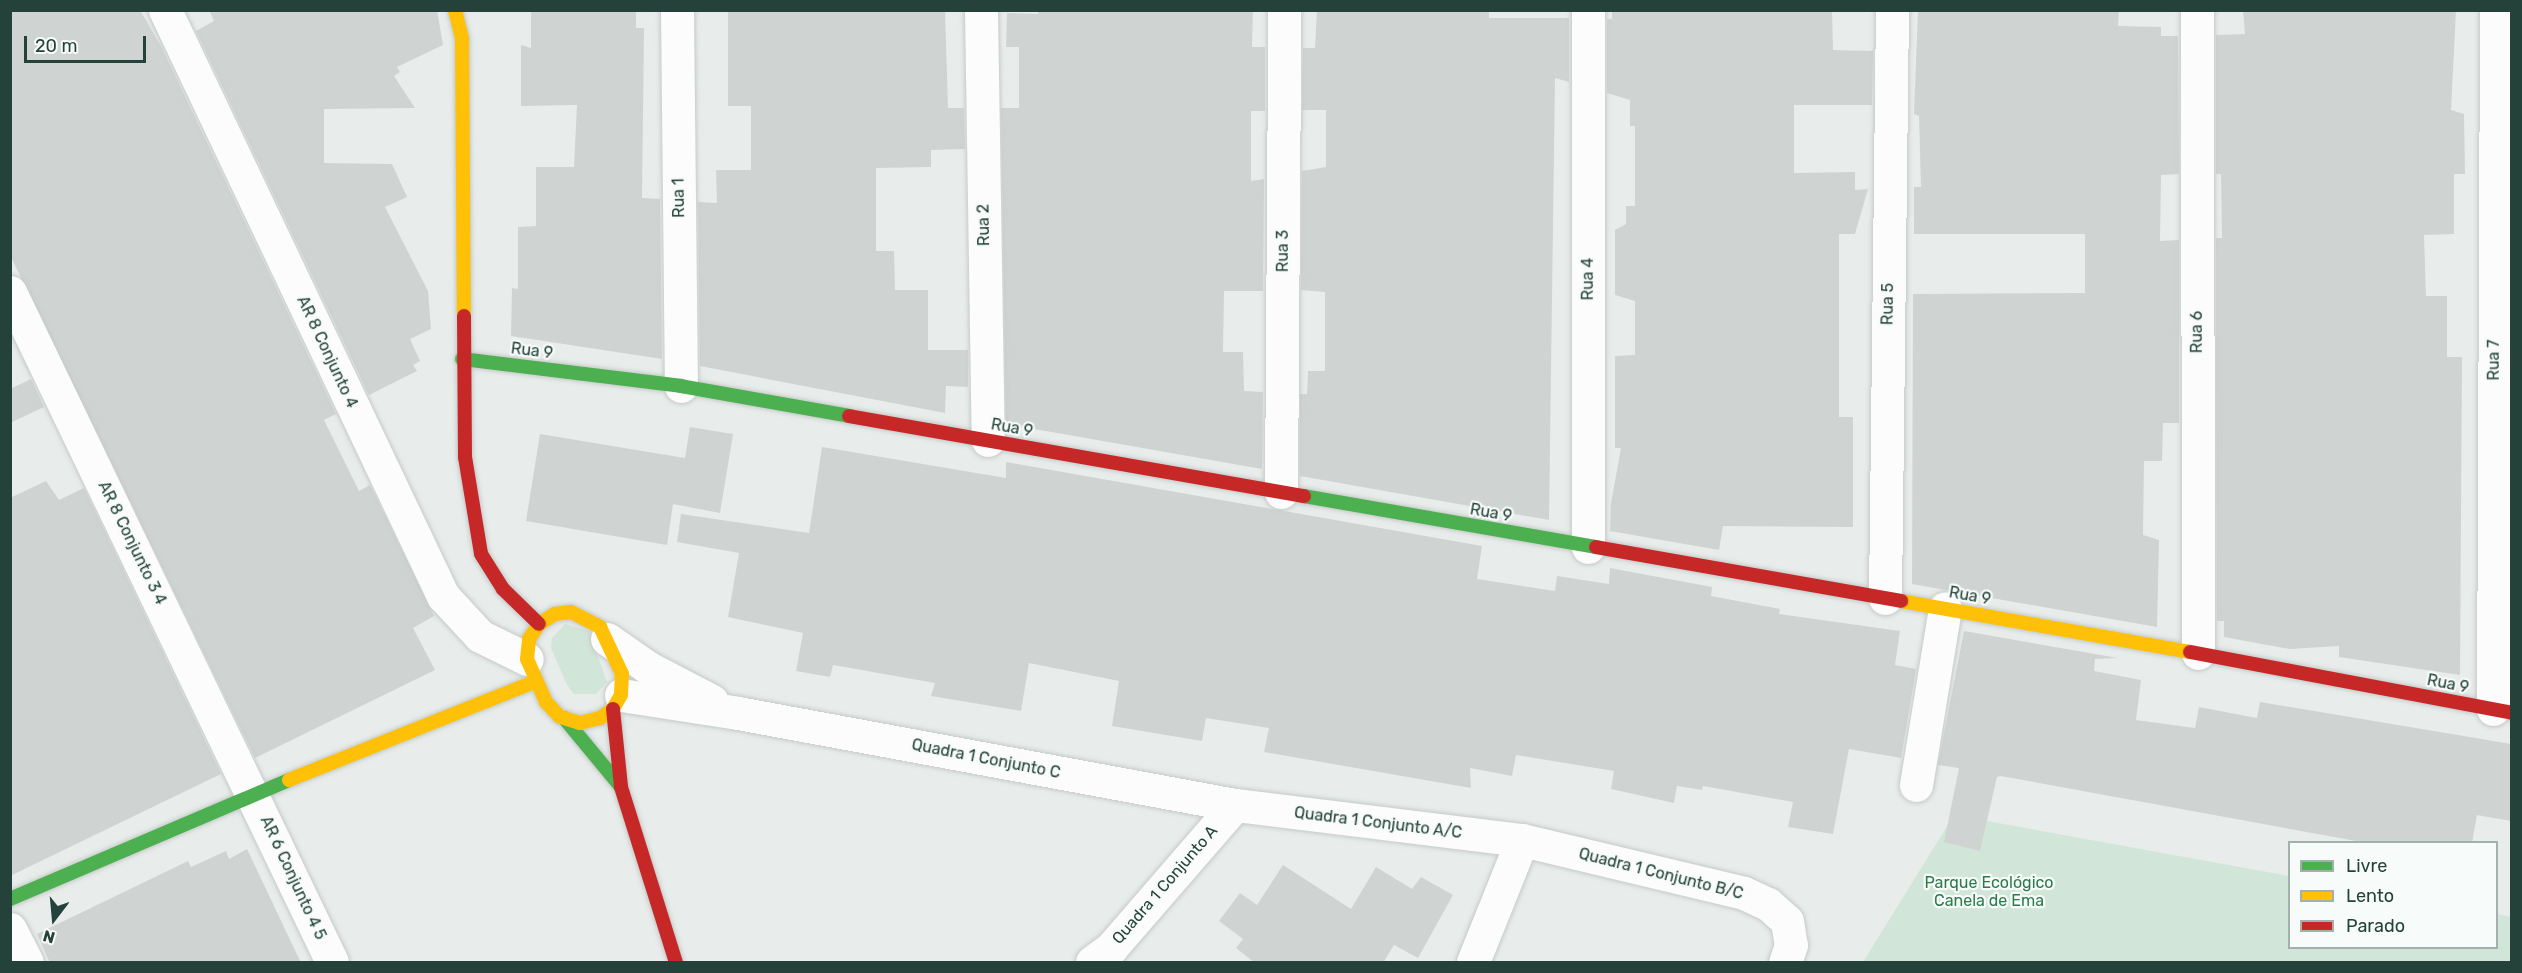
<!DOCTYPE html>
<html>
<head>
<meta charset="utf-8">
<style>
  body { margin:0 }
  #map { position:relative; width:2522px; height:973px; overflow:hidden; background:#e8edeb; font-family:Rubik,sans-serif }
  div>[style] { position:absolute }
  .green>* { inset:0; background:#d1e6d8 }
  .building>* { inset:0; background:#cfd4d2 }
  .roads { filter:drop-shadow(0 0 2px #c5cac8) drop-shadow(0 0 2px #c5cac8) }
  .street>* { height:33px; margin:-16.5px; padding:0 16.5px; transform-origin:16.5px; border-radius:16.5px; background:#fcfcfc }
  .fast>* { height:14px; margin:-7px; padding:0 7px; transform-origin:7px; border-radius:7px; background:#4caf50 }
  .slow>* { height:14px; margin:-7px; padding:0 7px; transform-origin:7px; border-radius:7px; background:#ffc107 }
  .jam>* { height:14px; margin:-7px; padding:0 7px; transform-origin:7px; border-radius:7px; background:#c62828 }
  span { translate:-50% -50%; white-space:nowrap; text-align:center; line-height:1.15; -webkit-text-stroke:4.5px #f7fbf9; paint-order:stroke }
  .street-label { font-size:16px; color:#24423a }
  .park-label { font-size:16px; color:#2d7a4b }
  .frame { position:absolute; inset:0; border:12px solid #24423a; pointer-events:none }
  .legend { position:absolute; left:2288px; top:841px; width:210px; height:108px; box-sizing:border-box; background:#f7fbf9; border:2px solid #a3b1ad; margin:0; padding:8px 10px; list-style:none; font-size:18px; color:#24423a }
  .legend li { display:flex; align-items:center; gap:12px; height:30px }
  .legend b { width:30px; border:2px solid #a3b1ad }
  .north { position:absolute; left:24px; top:889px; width:60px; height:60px; -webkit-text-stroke:4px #f7fbf9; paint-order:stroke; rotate:196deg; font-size:16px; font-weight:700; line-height:24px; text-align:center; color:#24423a }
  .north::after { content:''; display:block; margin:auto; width:21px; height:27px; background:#24423a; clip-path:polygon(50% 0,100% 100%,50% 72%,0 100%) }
  .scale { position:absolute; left:24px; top:36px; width:122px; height:27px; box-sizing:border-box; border:3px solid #24423a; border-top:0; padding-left:8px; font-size:18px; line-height:21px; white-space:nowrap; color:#24423a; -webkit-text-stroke:4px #f7fbf9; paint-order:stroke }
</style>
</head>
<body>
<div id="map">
  <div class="green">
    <div style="clip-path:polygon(565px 624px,589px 631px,607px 682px,596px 694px,574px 694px,567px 685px,551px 648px,552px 638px)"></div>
    <div style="clip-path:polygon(1954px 815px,2289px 876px,2290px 948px,2496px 948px,2497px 914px,2511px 917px,2511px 962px,1863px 962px)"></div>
  </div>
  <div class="building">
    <div style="clip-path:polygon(10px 10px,140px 10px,162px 48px,336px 414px,324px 420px,359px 491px,370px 485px,434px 616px,413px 628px,435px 670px,255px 758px,10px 255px)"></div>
    <div style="clip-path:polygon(209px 10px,437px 10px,443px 45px,397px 67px,400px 72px,394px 76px,415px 108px,324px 109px,324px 163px,392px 164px,407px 197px,385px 207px,428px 291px,431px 329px,410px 339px,420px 361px,413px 365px,417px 371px,369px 395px,196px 31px,214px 21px)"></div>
    <div style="clip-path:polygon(531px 10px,636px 10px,636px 28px,644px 28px,642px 198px,660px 199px,662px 359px,511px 336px,512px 288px,518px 289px,518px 227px,536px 226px,536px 167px,574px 167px,577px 105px,521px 106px,521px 45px,531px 48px)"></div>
    <div style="clip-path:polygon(728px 10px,945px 10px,948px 108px,964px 108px,965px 149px,931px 150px,931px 167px,876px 168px,876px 251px,894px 251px,895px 290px,928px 290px,928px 350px,968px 350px,968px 387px,946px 386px,945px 413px,700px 366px,698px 202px,717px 203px,716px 170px,751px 170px,751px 106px,728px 106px)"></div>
    <div style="clip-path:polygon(1038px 10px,1253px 10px,1252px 47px,1265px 47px,1265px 111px,1251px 111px,1251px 181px,1264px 179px,1263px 291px,1224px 291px,1223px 352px,1243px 352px,1244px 391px,1263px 392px,1262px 469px,1006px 424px,1001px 108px,1019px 108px,1019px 47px,1006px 47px,1007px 13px,1038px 14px)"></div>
    <div style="clip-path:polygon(1317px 10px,1489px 10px,1489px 18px,1569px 18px,1569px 82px,1555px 78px,1549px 520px,1300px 476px,1300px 394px,1307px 394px,1308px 371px,1325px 371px,1325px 292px,1301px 290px,1302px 171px,1326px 167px,1326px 110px,1302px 110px,1303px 48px,1315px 48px)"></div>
    <div style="clip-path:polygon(1612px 10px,1832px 10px,1833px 50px,1873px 51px,1872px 105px,1794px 105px,1794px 173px,1855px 172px,1855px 190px,1868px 189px,1855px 234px,1839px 234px,1839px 417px,1853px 417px,1853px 527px,1723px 526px,1719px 550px,1610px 531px,1611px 503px,1621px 448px,1615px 448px,1615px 356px,1635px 355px,1635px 301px,1615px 295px,1615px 230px,1626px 224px,1626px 206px,1635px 206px,1635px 126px,1630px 126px,1630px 100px,1607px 93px,1607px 19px,1612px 19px)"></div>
    <div style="clip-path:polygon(1918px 10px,2119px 10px,2118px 26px,2161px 27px,2161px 36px,2178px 36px,2179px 174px,2161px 175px,2160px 241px,2179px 240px,2179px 423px,2163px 423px,2162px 461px,2144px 461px,2143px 535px,2159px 540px,2157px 627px,1912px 584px,1913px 294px,2085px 293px,2085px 234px,1914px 234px,1914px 187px,1921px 187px,1919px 116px,1914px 114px)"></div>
    <div style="clip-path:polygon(2243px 10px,2456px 10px,2451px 110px,2464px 114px,2465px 174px,2454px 174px,2454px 234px,2424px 235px,2426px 296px,2447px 296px,2447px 357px,2462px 357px,2460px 675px,2339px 657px,2339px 646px,2290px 649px,2224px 637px,2224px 621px,2217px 621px,2216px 238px,2222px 238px,2221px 174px,2216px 174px,2216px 35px,2245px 34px)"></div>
    <div style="clip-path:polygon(31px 379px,44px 407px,10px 423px,10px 389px)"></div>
    <div style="clip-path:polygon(690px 427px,733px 434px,720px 513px,673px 504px,667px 545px,526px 521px,540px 434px,685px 458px)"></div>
    <div style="clip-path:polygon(822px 447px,1006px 478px,1006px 462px,1482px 546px,1477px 579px,1555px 591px,1557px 576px,1609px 584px,1610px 568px,1712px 587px,1711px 596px,1780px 609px,1779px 614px,1900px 631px,1895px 665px,1916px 669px,1901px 758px,1849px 749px,1833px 834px,1788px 827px,1793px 802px,1703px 786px,1702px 790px,1677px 786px,1674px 803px,1611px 789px,1614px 771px,1516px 755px,1512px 776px,1470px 768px,1471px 788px,1264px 752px,1269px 728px,1206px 718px,1202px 741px,1112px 726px,1119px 681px,1029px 663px,1021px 711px,931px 696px,935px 683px,833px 665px,830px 677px,796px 671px,803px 633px,728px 617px,739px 553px,677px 542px,681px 514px,809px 533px)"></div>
    <div style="clip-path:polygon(46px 481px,59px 500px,84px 488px,221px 774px,10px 876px,10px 498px)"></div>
    <div style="clip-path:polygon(1964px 631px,2118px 658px,2095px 659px,2094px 671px,2141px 680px,2136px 720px,2195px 728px,2199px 707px,2257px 718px,2260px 702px,2511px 744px,2511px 821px,2477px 815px,2472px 843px,2367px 843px,2001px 776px,1997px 777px,1980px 851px,1944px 842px,1959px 768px,1938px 765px)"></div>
    <div style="clip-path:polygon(247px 849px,301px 963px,50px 963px,37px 934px,188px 861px,191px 867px,226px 851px,229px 859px)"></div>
    <div style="clip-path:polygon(1283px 865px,1351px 909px,1376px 867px,1412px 889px,1421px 877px,1453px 895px,1418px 958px,1394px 945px,1383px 963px,1255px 963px,1236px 948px,1243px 939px,1219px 921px,1240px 893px,1257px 905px)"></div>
  </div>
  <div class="roads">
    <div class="street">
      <div style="left:165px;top:10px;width:649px;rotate:64.62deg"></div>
      <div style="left:443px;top:596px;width:54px;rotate:47.2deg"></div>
      <div style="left:480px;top:636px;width:52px;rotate:26.1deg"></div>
      <div style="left:677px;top:10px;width:376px;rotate:89.4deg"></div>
      <div style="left:981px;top:10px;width:430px;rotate:89.1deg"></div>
      <div style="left:1588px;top:10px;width:537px;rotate:90deg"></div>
      <div style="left:2197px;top:10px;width:643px;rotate:89.91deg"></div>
      <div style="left:10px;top:292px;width:743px;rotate:64.33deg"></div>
      <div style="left:1281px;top:492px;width:482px;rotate:-89.6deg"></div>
      <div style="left:1885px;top:598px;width:588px;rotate:-89.32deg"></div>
      <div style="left:607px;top:639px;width:49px;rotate:35deg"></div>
      <div style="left:647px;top:667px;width:73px;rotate:27.6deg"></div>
      <div style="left:621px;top:695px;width:118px;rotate:8.7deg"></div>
      <div style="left:738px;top:713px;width:505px;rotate:10.49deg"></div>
      <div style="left:1235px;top:805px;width:289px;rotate:7deg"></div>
      <div style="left:1522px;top:840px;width:228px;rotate:13.4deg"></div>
      <div style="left:1744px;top:893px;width:26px;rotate:25deg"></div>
      <div style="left:1768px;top:904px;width:25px;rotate:42deg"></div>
      <div style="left:1787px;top:921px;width:24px;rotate:81deg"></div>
      <div style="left:1791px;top:945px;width:18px;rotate:109deg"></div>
      <div style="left:2493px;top:709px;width:699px;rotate:-89.75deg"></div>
      <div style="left:1916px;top:785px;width:179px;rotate:-80.7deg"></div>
      <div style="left:10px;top:929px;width:37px;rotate:63deg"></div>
      <div style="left:1092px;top:962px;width:24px;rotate:-36deg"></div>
      <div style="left:1111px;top:948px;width:189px;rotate:-49.1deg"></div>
      <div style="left:1473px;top:962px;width:131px;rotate:-68.1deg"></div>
    </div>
    <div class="fast">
      <div style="left:462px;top:359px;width:221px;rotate:7deg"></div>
      <div style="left:681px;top:386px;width:171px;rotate:10.1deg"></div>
      <div style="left:1304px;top:496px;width:296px;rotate:9.9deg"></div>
      <div style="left:564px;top:718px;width:89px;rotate:50.4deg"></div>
      <div style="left:10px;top:899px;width:303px;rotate:-23.1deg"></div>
    </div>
    <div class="slow">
      <div style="left:455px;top:10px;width:30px;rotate:76deg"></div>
      <div style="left:462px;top:39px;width:277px;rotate:89.6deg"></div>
      <div style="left:1901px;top:601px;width:293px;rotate:10deg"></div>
      <div style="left:571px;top:612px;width:33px;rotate:27deg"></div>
      <div style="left:600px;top:627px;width:52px;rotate:64.9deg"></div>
      <div style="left:622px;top:674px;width:21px;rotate:93deg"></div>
      <div style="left:621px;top:695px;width:16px;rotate:120deg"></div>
      <div style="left:613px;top:709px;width:16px;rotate:145deg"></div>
      <div style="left:600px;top:718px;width:21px;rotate:166deg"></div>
      <div style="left:580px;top:723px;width:21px;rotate:-163deg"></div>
      <div style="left:560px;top:717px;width:21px;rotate:-133deg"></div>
      <div style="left:546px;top:702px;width:47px;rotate:-113.8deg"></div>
      <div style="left:527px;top:659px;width:20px;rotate:-84deg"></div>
      <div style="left:529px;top:639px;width:18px;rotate:-56deg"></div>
      <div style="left:539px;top:624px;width:19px;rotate:-32deg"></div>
      <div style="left:555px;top:614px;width:16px;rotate:-7deg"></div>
      <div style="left:289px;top:780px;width:264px;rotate:-21.8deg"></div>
    </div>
    <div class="jam">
      <div style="left:464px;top:316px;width:141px;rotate:89.6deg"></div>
      <div style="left:465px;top:457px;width:98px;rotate:80.6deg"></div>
      <div style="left:481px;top:554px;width:41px;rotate:57.8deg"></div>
      <div style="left:503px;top:589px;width:50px;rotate:44.2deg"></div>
      <div style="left:849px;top:416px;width:462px;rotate:10deg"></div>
      <div style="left:1596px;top:547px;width:310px;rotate:10deg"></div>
      <div style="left:2190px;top:652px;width:328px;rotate:10.7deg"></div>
      <div style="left:613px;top:709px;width:78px;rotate:84.1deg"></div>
      <div style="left:621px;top:787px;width:183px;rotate:72.6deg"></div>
    </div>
  </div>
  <div class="street-label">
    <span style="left:679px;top:198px;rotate:-91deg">Rua 1</span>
    <span style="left:984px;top:225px;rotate:-91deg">Rua 2</span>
    <span style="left:1283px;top:251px;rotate:-90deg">Rua 3</span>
    <span style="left:1588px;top:279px;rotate:-90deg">Rua 4</span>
    <span style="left:1888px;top:304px;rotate:-89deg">Rua 5</span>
    <span style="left:2197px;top:332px;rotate:-90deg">Rua 6</span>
    <span style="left:532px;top:351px;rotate:7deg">Rua 9</span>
    <span style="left:327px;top:352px;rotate:65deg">AR 8 Conjunto 4</span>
    <span style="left:2494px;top:360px;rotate:-90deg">Rua 7</span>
    <span style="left:1012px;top:428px;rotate:10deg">Rua 9</span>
    <span style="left:1491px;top:513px;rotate:10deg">Rua 9</span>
    <span style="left:132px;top:543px;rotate:64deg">AR 8 Conjunto 3 4</span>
    <span style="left:1970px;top:596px;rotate:10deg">Rua 9</span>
    <span style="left:2448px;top:684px;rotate:11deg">Rua 9</span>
    <span style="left:986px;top:759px;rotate:11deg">Quadra 1 Conjunto C</span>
    <span style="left:1378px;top:823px;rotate:7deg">Quadra 1 Conjunto A/C</span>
    <span style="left:1661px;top:874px;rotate:14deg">Quadra 1 Conjunto B/C</span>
    <span style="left:293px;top:878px;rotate:65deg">AR 6 Conjunto 4 5</span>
    <span style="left:1165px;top:885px;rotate:-49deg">Quadra 1 Conjunto A</span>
  </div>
  <div class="park-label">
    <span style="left:1989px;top:892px">Parque Ecológico<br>Canela de Ema</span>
  </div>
  <div class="frame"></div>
  <ul class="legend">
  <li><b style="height:8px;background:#4caf50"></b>Livre</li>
  <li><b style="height:8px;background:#ffc107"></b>Lento</li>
  <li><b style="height:8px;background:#c62828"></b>Parado</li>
  </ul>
  <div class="north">N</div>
  <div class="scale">20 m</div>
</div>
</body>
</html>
